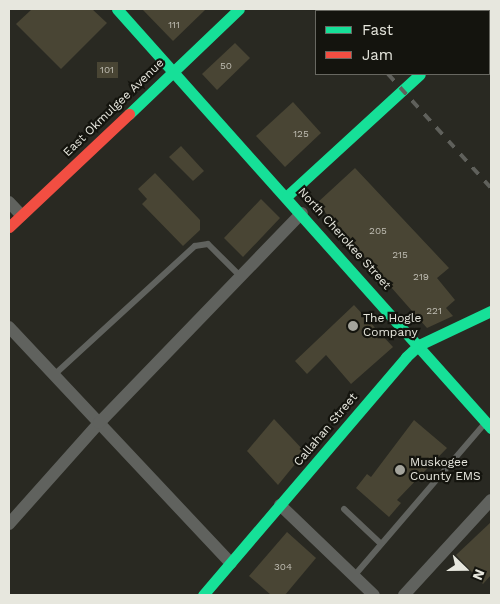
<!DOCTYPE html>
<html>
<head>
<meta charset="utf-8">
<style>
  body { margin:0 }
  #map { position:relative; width:500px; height:604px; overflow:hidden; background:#292922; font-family:"Work Sans",sans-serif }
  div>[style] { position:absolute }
  .building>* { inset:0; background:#494534 }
  .lane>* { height:6px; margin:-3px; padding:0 3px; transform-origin:3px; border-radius:3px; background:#60625e }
  .street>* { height:12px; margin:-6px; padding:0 6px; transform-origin:6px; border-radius:6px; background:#60625e }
  .fast>* { height:11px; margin:-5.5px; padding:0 5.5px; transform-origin:5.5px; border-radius:5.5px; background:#16e098 }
  .jam>* { height:11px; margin:-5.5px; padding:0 5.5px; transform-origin:5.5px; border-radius:5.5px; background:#f24e42 }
  .rail>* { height:4px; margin-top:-2px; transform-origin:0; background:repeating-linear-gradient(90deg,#5f605b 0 9px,transparent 0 18px) }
  .dots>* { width:14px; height:14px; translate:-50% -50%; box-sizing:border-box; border:2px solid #14140e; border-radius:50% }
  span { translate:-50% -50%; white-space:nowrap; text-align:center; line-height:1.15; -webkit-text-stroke:4.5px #14140e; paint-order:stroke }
  .number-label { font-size:10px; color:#c0beb4 }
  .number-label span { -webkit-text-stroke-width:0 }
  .street-label { font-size:12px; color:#e7e7de }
  .poi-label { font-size:12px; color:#e7e7de }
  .left { translate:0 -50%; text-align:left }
  .frame { position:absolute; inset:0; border:10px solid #e7e7de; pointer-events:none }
  .legend { position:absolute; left:315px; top:10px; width:175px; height:65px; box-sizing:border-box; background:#14140e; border:1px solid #686861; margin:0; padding:6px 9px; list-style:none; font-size:15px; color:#e7e7de }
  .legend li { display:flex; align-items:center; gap:10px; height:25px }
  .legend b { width:25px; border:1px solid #686861 }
  .north { position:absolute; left:440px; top:544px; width:50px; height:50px; -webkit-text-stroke:4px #14140e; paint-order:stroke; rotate:112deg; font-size:14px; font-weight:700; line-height:20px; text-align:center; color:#e7e7de }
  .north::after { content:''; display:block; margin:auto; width:18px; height:22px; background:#e7e7de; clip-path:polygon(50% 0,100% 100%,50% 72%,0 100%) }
</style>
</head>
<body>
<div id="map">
  <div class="building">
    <div style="clip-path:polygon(32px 9px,92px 9px,107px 23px,61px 69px,16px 24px)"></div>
    <div style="clip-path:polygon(142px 9px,206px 9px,173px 41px)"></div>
    <div style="clip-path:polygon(235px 43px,250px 58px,217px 90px,202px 74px)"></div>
    <div style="clip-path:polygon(97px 62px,118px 62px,118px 78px,97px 78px)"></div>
    <div style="clip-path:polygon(293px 102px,321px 133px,285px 167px,256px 136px)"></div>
    <div style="clip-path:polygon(181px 146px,204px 171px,193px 181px,169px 157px)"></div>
    <div style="clip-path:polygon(355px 168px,449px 268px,437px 278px,455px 300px,446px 308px,453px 316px,427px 328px,317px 203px)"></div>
    <div style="clip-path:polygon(155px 173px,200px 220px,200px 230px,183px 246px,142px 204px,147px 199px,138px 189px)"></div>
    <div style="clip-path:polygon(261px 199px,280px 218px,243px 257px,224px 238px)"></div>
    <div style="clip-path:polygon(354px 305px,393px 347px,351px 384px,326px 355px,307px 374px,295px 361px)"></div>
    <div style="clip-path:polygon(274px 419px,305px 452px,278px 485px,247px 451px)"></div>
    <div style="clip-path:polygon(414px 420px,447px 448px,397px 500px,401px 503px,389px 517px,356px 488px,367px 474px,371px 477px)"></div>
    <div style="clip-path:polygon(491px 522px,491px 575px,483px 584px,456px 555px)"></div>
    <div style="clip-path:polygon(287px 532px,316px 558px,285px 595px,271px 595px,249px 576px)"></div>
  </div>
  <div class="lane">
    <div style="left:54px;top:375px;width:191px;rotate:-42.5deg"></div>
    <div style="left:195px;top:246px;width:13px;rotate:-9deg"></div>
    <div style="left:208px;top:244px;width:47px;rotate:45deg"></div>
    <div style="left:344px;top:509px;width:51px;rotate:43.4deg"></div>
    <div style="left:354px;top:576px;width:201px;rotate:-49.4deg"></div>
  </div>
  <div class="street">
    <div style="left:9px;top:202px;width:18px;rotate:47deg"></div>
    <div style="left:9px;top:327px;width:324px;rotate:46.8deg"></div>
    <div style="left:280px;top:505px;width:130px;rotate:43.8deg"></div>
    <div style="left:9px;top:524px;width:135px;rotate:-48.3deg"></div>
    <div style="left:99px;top:423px;width:292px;rotate:-46deg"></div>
    <div style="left:404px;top:595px;width:129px;rotate:-47.5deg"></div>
  </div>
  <div class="fast">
    <div style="left:117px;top:9px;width:562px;rotate:48.25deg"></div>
    <div style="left:487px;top:11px;width:4px;rotate:-34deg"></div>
    <div style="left:129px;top:114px;width:152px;rotate:-43.7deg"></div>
    <div style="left:287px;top:196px;width:180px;rotate:-42.5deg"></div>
    <div style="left:203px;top:595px;width:313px;rotate:-49.5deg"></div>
    <div style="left:406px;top:357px;width:18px;rotate:-43deg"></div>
    <div style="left:419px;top:345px;width:80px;rotate:-25.3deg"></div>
  </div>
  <div class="jam">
    <div style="left:9px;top:227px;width:165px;rotate:-43.3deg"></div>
  </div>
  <div class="rail">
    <div style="left:335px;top:9px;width:3px;rotate:45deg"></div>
    <div style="left:388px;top:74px;width:154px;rotate:47.9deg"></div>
  </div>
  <div class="dots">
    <div style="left:353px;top:326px;background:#a4a49c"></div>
    <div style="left:400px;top:470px;background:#a4a49c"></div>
  </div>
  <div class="number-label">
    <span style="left:174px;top:25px">111</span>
    <span style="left:226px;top:66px">50</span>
    <span style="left:107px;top:70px">101</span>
    <span style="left:301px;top:134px">125</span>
    <span style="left:378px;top:231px">205</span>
    <span style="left:400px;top:255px">215</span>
    <span style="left:421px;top:277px">219</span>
    <span style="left:434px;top:311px">221</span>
    <span style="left:283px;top:567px">304</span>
  </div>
  <div class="street-label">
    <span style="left:114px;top:108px;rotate:-44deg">East Okmulgee Avenue</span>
    <span style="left:344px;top:239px;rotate:48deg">North Cherokee Street</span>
    <span style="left:326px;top:430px;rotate:-50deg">Callahan Street</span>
  </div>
  <div class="poi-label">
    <span class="left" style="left:363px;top:326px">The Hogle<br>Company</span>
    <span class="left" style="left:410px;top:470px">Muskogee<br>County EMS</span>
  </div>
  <div class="frame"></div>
  <ul class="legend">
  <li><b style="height:6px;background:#16e098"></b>Fast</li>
  <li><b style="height:6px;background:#f24e42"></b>Jam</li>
  </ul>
  <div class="north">N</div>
</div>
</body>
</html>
